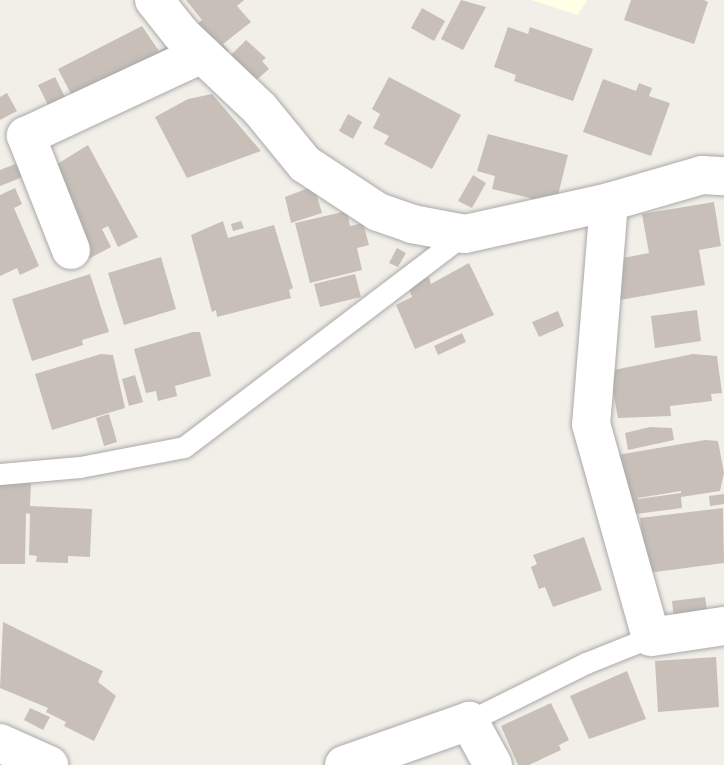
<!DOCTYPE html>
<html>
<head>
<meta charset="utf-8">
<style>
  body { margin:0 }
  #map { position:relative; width:724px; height:765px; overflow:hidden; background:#f2efe9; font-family:"Noto Sans",sans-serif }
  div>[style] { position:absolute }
  .education>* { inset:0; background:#ffffe5 }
  .building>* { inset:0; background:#c7bfb8 }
  .roads { filter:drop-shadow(0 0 2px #a9a9a9) drop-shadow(0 0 2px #a9a9a9) }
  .service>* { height:21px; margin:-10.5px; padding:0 10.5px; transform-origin:10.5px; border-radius:10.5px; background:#fff }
  .minor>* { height:38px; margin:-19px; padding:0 19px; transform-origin:19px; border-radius:19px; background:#fff }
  span { translate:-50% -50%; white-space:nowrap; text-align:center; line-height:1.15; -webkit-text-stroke:6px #fff; paint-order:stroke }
</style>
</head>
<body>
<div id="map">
  <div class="education">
    <div style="clip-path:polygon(531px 0,587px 0,578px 15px)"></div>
  </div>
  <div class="building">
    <div style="clip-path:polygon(186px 0,244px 0,237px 6px,251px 22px,223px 44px,229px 51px,217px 60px,191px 29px,202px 20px)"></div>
    <div style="clip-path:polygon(461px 0,486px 7px,463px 50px,441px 39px)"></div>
    <div style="clip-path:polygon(631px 0,704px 0,708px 2px,694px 44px,624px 20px)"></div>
    <div style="clip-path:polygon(422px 8px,445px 21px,434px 41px,411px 28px)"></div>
    <div style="clip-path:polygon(142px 26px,159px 51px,168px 46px,179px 68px,82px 115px,58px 69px)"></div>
    <div style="clip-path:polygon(508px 27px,528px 34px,530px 27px,593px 49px,573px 101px,514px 81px,516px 75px,494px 67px)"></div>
    <div style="clip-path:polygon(246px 40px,266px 58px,262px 61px,269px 69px,246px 89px,223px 63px)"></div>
    <div style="clip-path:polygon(55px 77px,65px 97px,48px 105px,38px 85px)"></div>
    <div style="clip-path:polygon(389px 77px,461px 115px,432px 169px,384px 144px,389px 136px,373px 128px,380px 114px,372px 109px)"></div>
    <div style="clip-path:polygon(603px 79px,636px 91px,639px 83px,652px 88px,649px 96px,670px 103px,651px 156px,583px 132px)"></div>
    <div style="clip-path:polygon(7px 93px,17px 111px,0 120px,0 97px)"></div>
    <div style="clip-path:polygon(212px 94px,261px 151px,187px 178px,155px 117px,188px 99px)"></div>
    <div style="clip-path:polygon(348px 114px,362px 122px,353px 139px,339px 131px)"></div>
    <div style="clip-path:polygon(488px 134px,568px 155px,557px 199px,544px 196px,542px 201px,492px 189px,495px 176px,477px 171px)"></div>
    <div style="clip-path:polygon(88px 145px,138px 237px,118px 247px,108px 226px,102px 229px,111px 247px,73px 267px,46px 171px)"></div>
    <div style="clip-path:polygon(18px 163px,23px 177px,0 186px,0 170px)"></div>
    <div style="clip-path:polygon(473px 175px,486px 183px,472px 208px,458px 201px)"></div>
    <div style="clip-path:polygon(314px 186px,322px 213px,291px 223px,285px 197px)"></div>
    <div style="clip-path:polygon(15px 188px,22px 204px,14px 208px,39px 266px,20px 275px,17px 268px,0 276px,0 195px)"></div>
    <div style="clip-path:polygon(714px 202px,721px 246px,699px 250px,705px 285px,620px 300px,613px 260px,649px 253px,642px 214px)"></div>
    <div style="clip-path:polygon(347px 211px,350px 226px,363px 223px,369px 245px,357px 248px,362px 270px,310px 283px,295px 223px)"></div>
    <div style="clip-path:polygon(223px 221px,228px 238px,274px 225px,293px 288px,289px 290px,291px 298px,217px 317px,216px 310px,212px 312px,191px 235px)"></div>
    <div style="clip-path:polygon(241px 221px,244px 228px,233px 231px,231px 224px)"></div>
    <div style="clip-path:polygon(397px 248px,406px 253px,398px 267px,389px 263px)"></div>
    <div style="clip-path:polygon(161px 257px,176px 309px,124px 325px,108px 273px)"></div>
    <div style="clip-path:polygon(469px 263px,494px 315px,415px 349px,396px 305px,412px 297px,408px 286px,429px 277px,431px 284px)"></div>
    <div style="clip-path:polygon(90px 274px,109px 332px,82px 340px,83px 345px,32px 361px,12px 299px)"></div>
    <div style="clip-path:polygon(355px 274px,361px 297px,320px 307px,314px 284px)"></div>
    <div style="clip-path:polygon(697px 310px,701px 341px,655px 348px,651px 316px)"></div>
    <div style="clip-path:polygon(558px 311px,564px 326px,539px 337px,532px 322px)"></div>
    <div style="clip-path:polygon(193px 332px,200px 332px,211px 376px,175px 386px,177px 396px,158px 401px,156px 391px,146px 393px,134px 349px)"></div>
    <div style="clip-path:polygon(462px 333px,466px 342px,438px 355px,434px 346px)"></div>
    <div style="clip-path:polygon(101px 354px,113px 355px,125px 408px,52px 430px,35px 374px)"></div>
    <div style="clip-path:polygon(693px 354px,717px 356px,722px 393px,711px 394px,712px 401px,670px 406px,671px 416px,618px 418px,609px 371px)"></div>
    <div style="clip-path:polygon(135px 375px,143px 402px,129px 406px,122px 379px)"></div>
    <div style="clip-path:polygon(109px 414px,117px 442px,104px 446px,96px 418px)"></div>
    <div style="clip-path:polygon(650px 427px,672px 428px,674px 440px,628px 450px,625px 433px)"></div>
    <div style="clip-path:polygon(evenodd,705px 440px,718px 441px,724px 473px,720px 491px,681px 497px,682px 508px,628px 515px,617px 455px,705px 440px,681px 491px,681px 493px,638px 499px,638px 498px,681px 491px)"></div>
    <div style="clip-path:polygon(31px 481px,30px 506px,92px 509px,90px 557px,68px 556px,68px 563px,36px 562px,37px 556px,29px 555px,30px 514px,26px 513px,25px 564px,0 564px,0 484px)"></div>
    <div style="clip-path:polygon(724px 494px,724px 504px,710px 506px,709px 496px)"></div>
    <div style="clip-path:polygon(723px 508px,724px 563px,647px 573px,640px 518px)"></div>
    <div style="clip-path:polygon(584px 537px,602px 590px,553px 607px,545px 587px,539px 589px,531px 567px,537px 564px,533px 555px)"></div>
    <div style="clip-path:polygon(705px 597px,708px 616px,674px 619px,672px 601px)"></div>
    <div style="clip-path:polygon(3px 622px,103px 671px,98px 682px,116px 696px,94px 741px,64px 726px,66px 722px,46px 712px,48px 708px,0 688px)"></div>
    <div style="clip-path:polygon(716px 657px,719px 707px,658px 712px,655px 661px)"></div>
    <div style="clip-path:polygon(627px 671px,646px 719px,589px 739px,570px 696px)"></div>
    <div style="clip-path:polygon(551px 703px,569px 740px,559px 745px,561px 750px,529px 765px,518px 765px,501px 726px)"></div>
    <div style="clip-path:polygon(30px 708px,50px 717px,43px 730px,24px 720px)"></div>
  </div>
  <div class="roads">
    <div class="service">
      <div style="left:0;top:474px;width:80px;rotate:-5deg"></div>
      <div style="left:80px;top:467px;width:106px;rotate:-10.9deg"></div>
      <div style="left:184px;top:447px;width:353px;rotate:-37.2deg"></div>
      <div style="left:469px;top:721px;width:131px;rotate:-26.4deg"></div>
      <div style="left:586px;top:663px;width:70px;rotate:-21.8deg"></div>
    </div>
    <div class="minor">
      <div style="left:154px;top:0;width:43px;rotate:51.5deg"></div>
      <div style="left:181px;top:34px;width:109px;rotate:43.5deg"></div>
      <div style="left:260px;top:109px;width:71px;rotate:50.7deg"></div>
      <div style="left:305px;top:164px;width:87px;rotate:33.3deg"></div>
      <div style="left:378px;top:212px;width:36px;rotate:19deg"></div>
      <div style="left:412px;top:224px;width:54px;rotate:10.7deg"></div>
      <div style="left:465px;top:234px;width:148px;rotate:-12.5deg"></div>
      <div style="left:609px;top:202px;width:97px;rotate:-16.2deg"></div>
      <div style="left:702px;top:175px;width:22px;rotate:3deg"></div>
      <div style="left:609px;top:202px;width:223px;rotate:94.6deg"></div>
      <div style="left:591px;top:424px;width:221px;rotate:74.3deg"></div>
      <div style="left:651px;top:637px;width:74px;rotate:-8.6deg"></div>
      <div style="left:71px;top:250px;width:123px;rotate:-111.5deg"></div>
      <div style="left:26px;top:136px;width:194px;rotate:-25deg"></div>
      <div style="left:0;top:743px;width:54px;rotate:24.2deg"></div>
      <div style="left:344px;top:765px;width:133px;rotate:-19.4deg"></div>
      <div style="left:469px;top:721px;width:50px;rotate:61.4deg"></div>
    </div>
  </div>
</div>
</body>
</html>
